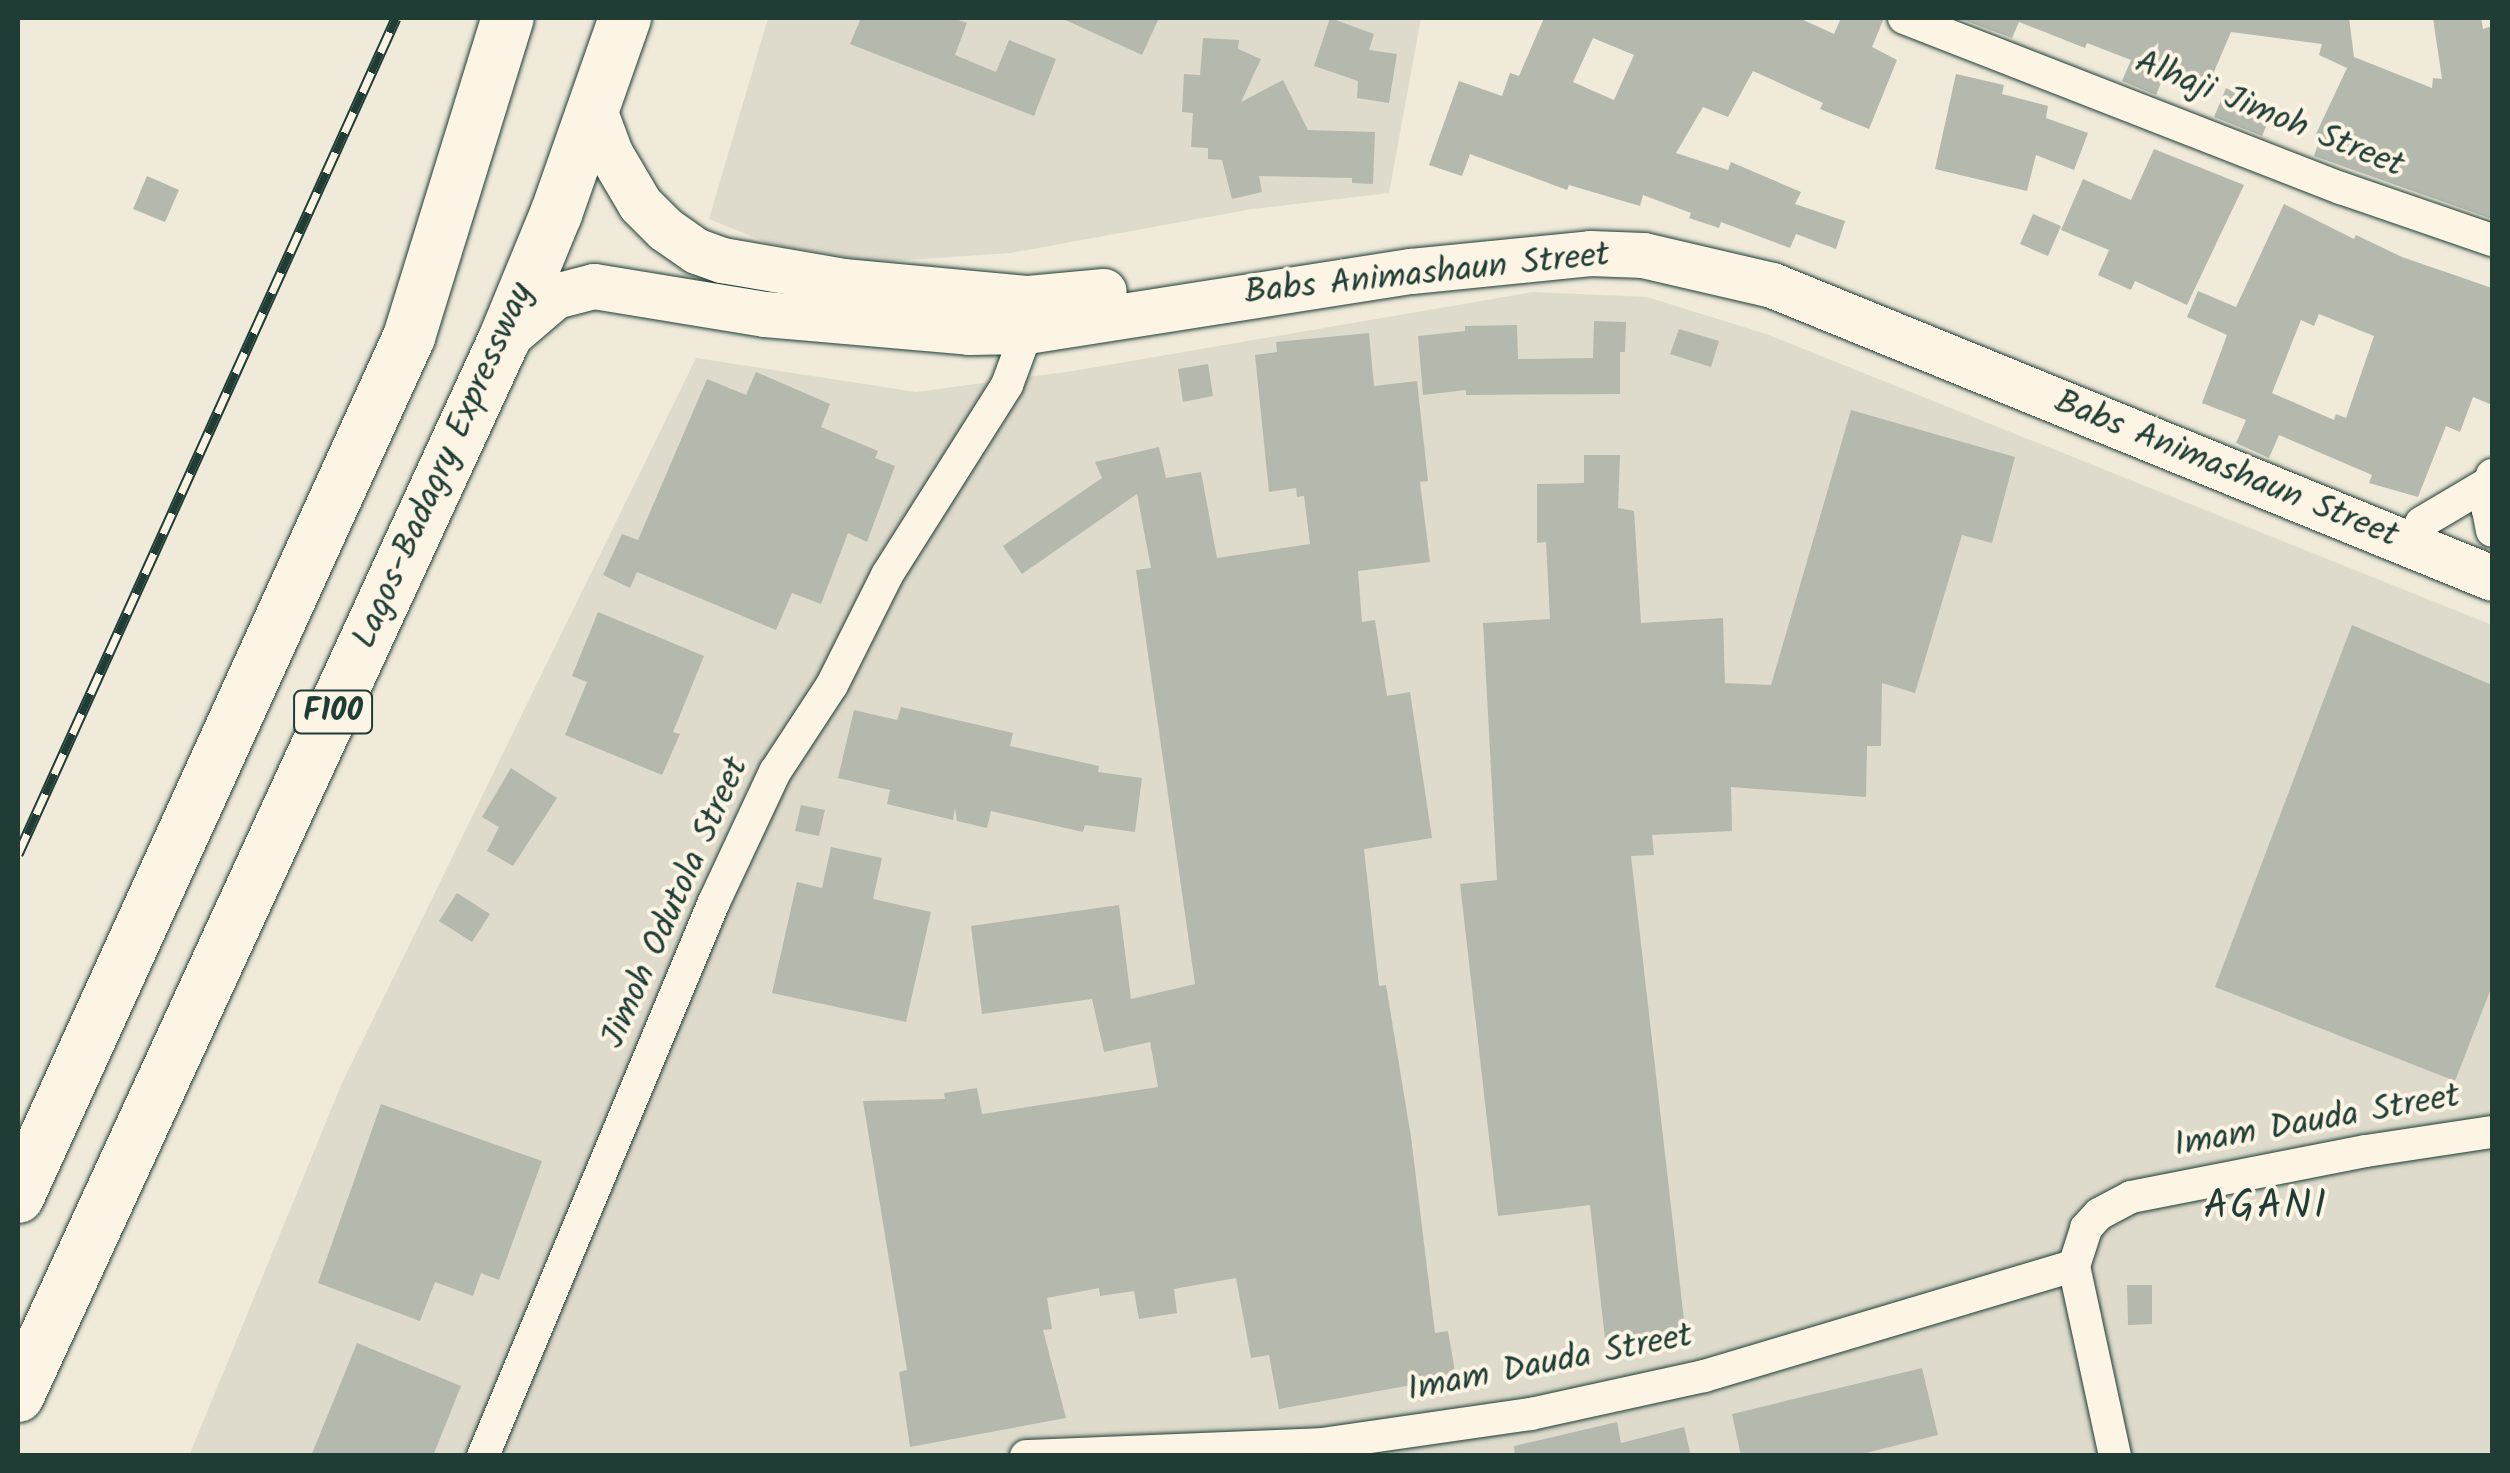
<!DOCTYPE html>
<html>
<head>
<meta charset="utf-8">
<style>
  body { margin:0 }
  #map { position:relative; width:2510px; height:1473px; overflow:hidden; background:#efeada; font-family:Kalam,sans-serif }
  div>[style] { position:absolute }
  .built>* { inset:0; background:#dedbcc }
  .building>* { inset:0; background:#b5b9ad }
  .roads { filter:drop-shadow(0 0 2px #1f3d34) drop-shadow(0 0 2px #1f3d34) }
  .minor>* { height:32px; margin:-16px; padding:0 16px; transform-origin:16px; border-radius:16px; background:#fcf5e5 }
  .secondary>* { height:45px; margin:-22.5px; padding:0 22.5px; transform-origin:22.5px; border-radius:22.5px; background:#fcf5e5 }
  .trunk>* { height:52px; margin:-26px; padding:0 26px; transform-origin:26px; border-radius:26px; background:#fcf5e5 }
  .rail>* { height:11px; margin-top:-5.5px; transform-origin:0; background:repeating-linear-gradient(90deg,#fcf5e5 0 22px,#1f3d34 0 44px); box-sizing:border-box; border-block:2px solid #1f3d34 }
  span { translate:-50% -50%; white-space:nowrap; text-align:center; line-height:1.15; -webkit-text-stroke:8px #fcf5e5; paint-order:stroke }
  .shield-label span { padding:2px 8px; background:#fcf5e5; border:2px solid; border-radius:8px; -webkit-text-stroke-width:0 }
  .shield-label { font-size:32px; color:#1f3d34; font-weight:700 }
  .street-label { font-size:35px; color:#1f3d34 }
  .quarter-label { font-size:40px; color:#1f3d34; letter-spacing:2.5px }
  .frame { position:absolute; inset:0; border:20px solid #1f3d34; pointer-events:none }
</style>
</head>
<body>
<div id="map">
  <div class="built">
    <div style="clip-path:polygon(768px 18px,1421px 18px,1389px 193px,1252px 209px,1010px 253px,875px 262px,771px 244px,709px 219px)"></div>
    <div style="clip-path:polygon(1533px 292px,1647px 297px,1766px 334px,2492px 625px,2492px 1455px,189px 1456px,342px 1083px,696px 358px,916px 392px,1073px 371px)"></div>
  </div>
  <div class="building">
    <div style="clip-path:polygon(861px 18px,953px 18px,967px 23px,955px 55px,996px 72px,1009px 40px,1056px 59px,1034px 116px,850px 44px)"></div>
    <div style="clip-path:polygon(1061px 18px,1159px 18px,1142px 55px)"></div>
    <div style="clip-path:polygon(1330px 18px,1374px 34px,1369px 50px,1397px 54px,1389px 103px,1357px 98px,1358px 81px,1314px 66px)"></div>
    <div style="clip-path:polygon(evenodd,1544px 18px,1799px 18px,1834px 34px,1841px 18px,1884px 18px,1872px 47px,1897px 60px,1869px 129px,1820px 109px,1823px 103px,1753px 71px,1728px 117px,1703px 107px,1676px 153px,1728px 170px,1731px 162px,1801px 192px,1795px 204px,1845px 221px,1836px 249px,1796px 234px,1790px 248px,1721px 222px,1719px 228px,1689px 218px,1691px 213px,1643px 195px,1640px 206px,1569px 185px,1567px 190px,1470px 154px,1462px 176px,1429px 165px,1459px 81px,1502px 96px,1510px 73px,1519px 76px,1544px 18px,1593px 38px,1634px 55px,1614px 100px,1573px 82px,1593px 38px)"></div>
    <div style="clip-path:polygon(1958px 18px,2349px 18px,2354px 57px,2432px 88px,2433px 78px,2442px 79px,2433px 18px,2481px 18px,2483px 29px,2492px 26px,2492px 219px,2314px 156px,2321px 136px,2316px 134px,2347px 68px,2319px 55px,2322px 44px,2231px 32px,2204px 95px,2163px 78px,2156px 95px,2122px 81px,2131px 60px,2087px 43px,2085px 48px,2019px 22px,2012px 38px)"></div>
    <div style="clip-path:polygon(1203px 38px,1239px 40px,1238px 49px,1261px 59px,1241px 102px,1283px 80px,1308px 130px,1375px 132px,1373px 184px,1352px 183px,1352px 178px,1259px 176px,1262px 192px,1232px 199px,1222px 160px,1208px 159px,1208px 148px,1191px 147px,1193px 113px,1182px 112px,1184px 74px,1200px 75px)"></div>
    <div style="clip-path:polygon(1956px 74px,2004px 85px,2002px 94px,2048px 106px,2046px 118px,2088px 133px,2074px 170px,2036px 155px,2027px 191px,1935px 169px)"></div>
    <div style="clip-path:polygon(2226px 88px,2272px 113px,2262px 136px,2214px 117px)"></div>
    <div style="clip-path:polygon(2154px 149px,2244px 185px,2187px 305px,2135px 281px,2131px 290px,2098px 275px,2109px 250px,2061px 230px,2083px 179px,2131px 200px)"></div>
    <div style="clip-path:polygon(147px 176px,179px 190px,165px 222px,133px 209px)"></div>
    <div style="clip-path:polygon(evenodd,2284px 204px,2354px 239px,2356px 235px,2402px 257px,2492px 288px,2492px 405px,2473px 397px,2460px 432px,2446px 426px,2418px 497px,2369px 483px,2372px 475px,2279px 435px,2269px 458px,2236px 443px,2246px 420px,2202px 403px,2227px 335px,2187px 317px,2198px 291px,2236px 307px,2284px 204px,2319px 314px,2374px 336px,2346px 418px,2336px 414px,2334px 420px,2272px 393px,2301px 320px,2314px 326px,2319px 314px)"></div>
    <div style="clip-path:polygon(2033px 214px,2061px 226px,2048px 256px,2020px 244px)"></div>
    <div style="clip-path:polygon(1594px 321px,1626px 322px,1625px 352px,1620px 352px,1620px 394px,1466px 395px,1466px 390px,1423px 395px,1418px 336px,1465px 331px,1465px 326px,1517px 325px,1518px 359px,1593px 358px)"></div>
    <div style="clip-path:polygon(1679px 329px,1719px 341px,1711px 367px,1670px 354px)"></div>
    <div style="clip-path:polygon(1369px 333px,1374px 386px,1417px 381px,1428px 481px,1420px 482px,1430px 562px,1358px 571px,1362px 622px,1375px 620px,1387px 696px,1410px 692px,1432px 838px,1364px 849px,1379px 986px,1386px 985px,1411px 1137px,1435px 1333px,1448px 1331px,1456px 1377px,1279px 1409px,1269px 1355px,1251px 1358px,1236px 1278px,1174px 1289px,1177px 1313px,1139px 1319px,1134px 1291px,1100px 1296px,1099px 1288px,1047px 1298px,1052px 1329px,1043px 1330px,1066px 1418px,910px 1447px,899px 1372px,907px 1370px,863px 1101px,945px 1099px,944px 1093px,977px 1088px,982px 1114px,1158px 1087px,1150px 1042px,1104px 1052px,1092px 999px,982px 1014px,971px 926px,1119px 905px,1131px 999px,1195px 984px,1136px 570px,1151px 568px,1137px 494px,1022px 574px,1003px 546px,1102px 478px,1095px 462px,1159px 447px,1166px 478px,1201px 472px,1217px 558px,1310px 544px,1304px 496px,1297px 497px,1296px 488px,1269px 492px,1255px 355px,1277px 352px,1276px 342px)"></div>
    <div style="clip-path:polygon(1208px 364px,1213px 396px,1183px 402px,1178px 369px)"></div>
    <div style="clip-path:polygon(756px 372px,830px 404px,821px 427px,878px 451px,875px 458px,895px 466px,867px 542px,848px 533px,821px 604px,792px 593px,776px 630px,637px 572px,630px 588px,603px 575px,622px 534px,638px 540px,707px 379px,746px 395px)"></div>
    <div style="clip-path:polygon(1851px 410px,2015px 457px,1992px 543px,1962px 535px,1915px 693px,1882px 683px,1881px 746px,1867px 746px,1866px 797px,1731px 787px,1732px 831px,1652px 835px,1654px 855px,1631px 856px,1685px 1329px,1605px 1339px,1590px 1205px,1498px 1216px,1460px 884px,1497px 880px,1483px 623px,1550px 619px,1546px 542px,1537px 543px,1537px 484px,1584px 483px,1584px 455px,1620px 455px,1618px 508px,1634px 511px,1641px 623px,1723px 618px,1725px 683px,1771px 685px)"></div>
    <div style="clip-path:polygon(598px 612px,704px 656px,673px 732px,680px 734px,662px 775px,565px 735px,587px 682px,572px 676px)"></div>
    <div style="clip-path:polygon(2352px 625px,2492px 685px,2492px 986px,2455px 1081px,2215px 987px)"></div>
    <div style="clip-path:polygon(901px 707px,1013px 733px,1010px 746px,1099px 766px,1098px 772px,1142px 778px,1135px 832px,1085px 825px,1083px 832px,991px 811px,987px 828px,957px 821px,955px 808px,953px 820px,887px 804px,890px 790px,838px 778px,854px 710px,897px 720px)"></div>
    <div style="clip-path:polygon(511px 768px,557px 798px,513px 866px,487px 851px,499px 827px,482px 817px)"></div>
    <div style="clip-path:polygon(801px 805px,825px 810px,819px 836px,795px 831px)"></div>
    <div style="clip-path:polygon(831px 847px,882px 858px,873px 899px,931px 912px,906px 1022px,772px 993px,797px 882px,822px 888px)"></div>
    <div style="clip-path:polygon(457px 893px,490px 914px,472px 942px,439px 921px)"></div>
    <div style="clip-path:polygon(381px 1104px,542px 1161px,499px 1280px,481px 1273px,473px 1296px,435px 1282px,420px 1321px,318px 1283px)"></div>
    <div style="clip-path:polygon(2127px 1285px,2152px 1285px,2152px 1324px,2128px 1325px)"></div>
    <div style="clip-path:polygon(357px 1343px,461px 1386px,433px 1456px,311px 1456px)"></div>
    <div style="clip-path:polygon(1922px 1368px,1938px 1435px,1854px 1456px,1741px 1456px,1732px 1414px)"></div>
    <div style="clip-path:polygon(1617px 1422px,1621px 1443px,1684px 1427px,1691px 1456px,1515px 1456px,1514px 1446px)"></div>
  </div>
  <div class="roads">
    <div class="minor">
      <div style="left:1904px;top:18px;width:469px;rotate:21.3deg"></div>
      <div style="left:2341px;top:188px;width:160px;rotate:19deg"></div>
      <div style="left:2492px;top:475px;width:35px;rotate:97deg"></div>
      <div style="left:2488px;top:510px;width:21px;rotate:79deg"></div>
      <div style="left:2421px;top:523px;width:80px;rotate:-30.7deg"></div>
      <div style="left:2074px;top:1266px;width:194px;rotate:77.8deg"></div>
      <div style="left:483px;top:1456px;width:600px;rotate:-67.37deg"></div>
      <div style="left:714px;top:902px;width:144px;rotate:-64.9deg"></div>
      <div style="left:775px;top:772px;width:104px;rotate:-56.8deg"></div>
      <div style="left:832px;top:685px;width:123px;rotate:-63.4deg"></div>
      <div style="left:887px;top:575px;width:225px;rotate:-57.7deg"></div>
      <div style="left:1007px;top:385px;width:58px;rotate:-69.7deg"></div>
      <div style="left:1027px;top:331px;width:18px;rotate:-87deg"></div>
      <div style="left:1026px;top:1456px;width:296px;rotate:-2.3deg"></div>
      <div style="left:1322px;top:1444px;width:211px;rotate:-8.2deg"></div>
      <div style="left:1531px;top:1414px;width:177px;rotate:-12.4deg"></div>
      <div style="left:1704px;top:1376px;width:386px;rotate:-16.6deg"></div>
      <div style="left:2074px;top:1266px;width:40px;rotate:-72deg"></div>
      <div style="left:2086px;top:1228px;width:19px;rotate:-47deg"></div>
      <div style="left:2099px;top:1214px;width:36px;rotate:-28deg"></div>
      <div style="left:2131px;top:1197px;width:239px;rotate:-11.1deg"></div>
      <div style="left:2366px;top:1151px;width:127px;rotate:-8.6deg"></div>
    </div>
    <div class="secondary">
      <div style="left:592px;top:104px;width:52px;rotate:69.8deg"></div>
      <div style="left:610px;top:153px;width:59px;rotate:59.5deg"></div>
      <div style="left:640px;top:204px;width:35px;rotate:45deg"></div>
      <div style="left:665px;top:229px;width:39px;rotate:35deg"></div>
      <div style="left:697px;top:251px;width:27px;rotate:20deg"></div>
      <div style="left:722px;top:260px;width:123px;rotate:9.8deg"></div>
      <div style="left:843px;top:281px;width:186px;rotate:5.3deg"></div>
      <div style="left:1028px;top:298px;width:76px;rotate:-5.3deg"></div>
      <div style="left:506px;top:338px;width:65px;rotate:-40.6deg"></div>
      <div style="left:555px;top:296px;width:40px;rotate:-14.4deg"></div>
      <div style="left:594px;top:286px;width:173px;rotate:9.3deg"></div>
      <div style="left:765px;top:314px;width:205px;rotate:5deg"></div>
      <div style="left:969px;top:332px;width:58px;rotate:-1deg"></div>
      <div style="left:1027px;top:331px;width:389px;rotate:-8.9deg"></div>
      <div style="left:1411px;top:271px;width:180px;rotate:-5.7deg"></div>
      <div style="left:1590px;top:253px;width:53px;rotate:2.2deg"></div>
      <div style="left:1643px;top:255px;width:132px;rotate:13.1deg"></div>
      <div style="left:1772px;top:285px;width:777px;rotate:22.14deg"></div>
    </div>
    <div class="trunk">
      <div style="left:18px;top:1197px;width:945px;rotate:-65.55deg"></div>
      <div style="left:409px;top:337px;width:334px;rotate:-72.8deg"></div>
      <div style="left:18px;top:1396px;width:1162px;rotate:-65.29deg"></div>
      <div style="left:504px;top:340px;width:136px;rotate:-67.6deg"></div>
      <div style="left:556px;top:214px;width:208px;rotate:-70.6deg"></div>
    </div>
  </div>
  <div class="rail">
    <div style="left:18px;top:854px;width:917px;rotate:-65.67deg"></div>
  </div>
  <div class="shield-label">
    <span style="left:333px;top:712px">F100</span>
  </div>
  <div class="street-label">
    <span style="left:2269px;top:115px;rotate:22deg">Alhaji Jimoh Street</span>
    <span style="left:1427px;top:275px;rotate:-6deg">Babs Animashaun Street</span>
    <span style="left:444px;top:466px;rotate:-66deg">Lagos-Badagry Expressway</span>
    <span style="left:2226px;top:470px;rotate:22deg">Babs Animashaun Street</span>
    <span style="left:676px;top:903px;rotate:-66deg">Jimoh Odutola Street</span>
    <span style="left:2317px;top:1122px;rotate:-10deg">Imam Dauda Street</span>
    <span style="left:1550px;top:1364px;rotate:-11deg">Imam Dauda Street</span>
  </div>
  <div class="quarter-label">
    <span style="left:2266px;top:1207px">AGANI</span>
  </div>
  <div class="frame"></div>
</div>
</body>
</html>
